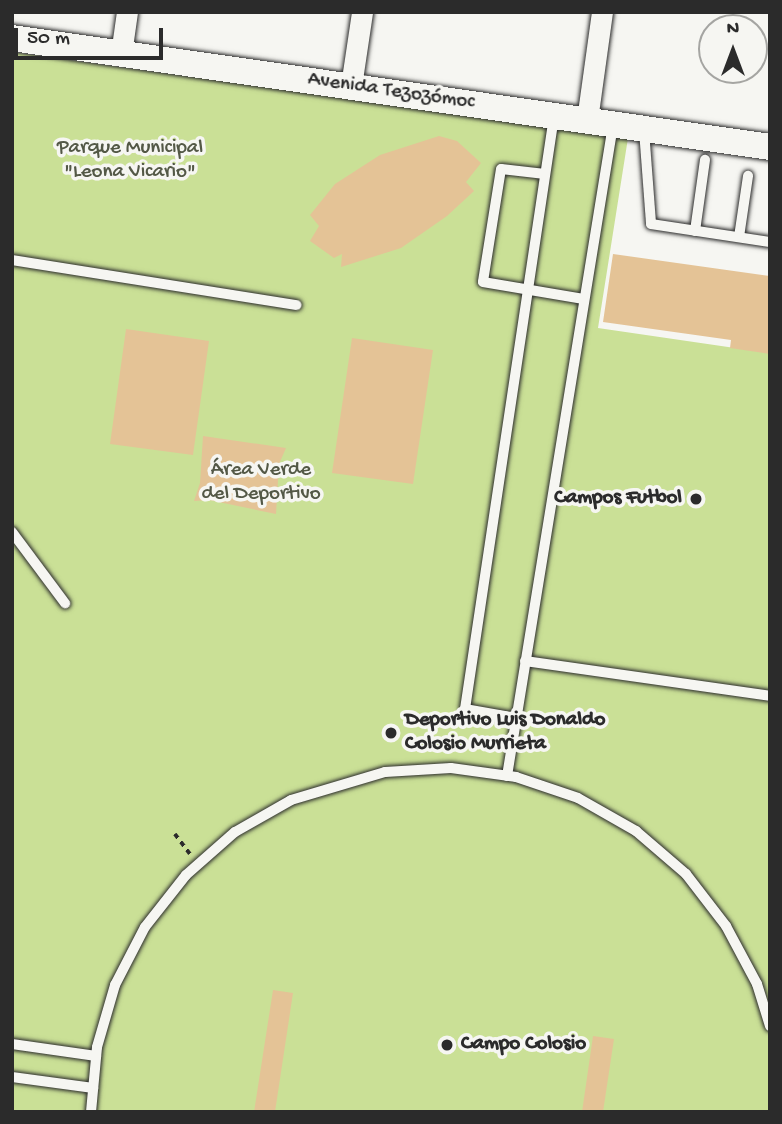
<!DOCTYPE html>
<html>
<head>
<meta charset="utf-8">
<style>
  body { margin:0 }
  #map { position:relative; width:782px; height:1124px; overflow:hidden; background:#f6f6f2; font-family:"Gochi Hand",sans-serif }
  div>[style] { position:absolute }
  .green>* { inset:0; background:#cae096 }
  .building>* { inset:0; background:#e4c396 }
  .path>* { height:3.5px; margin-top:-1.75px; transform-origin:0; background:repeating-linear-gradient(90deg,#2b2b2b 0 5px,transparent 0 10px) }
  .roads { filter:drop-shadow(0 0 2px #2b2b2b) drop-shadow(0 0 2px #2b2b2b) }
  .service>* { height:10px; margin:-5px; padding:0 5px; transform-origin:5px; border-radius:5px; background:#f6f6f2 }
  .minor>* { height:21px; margin:-10.5px; padding:0 10.5px; transform-origin:10.5px; border-radius:10.5px; background:#f6f6f2 }
  .tertiary>* { height:26px; margin:-13px; padding:0 13px; transform-origin:13px; border-radius:13px; background:#f6f6f2 }
  .dots>* { width:19px; height:19px; translate:-50% -50%; box-sizing:border-box; border:4px solid #f6f6f2; border-radius:50% }
  span { translate:-50% -50%; white-space:nowrap; text-align:center; line-height:1.15; -webkit-text-stroke:7px #f6f6f2; paint-order:stroke }
  .street-label { font-size:21px; color:#2b2b2b }
  .park-label { font-size:21px; color:#535846 }
  .poi-label { font-size:21px; color:#2b2b2b; font-weight:700 }
  .right { translate:-100% -50%; text-align:right }
  .left { translate:0 -50%; text-align:left }
  .frame { position:absolute; inset:0; border:14px solid #2b2b2b; pointer-events:none }
  .north { position:absolute; left:698px; top:14px; width:70px; height:70px; box-sizing:border-box; background:#f6f6f2; border:2px solid #a5a5a2; border-radius:50%; rotate:0deg; font-size:19px; font-weight:700; line-height:28px; text-align:center; color:#2b2b2b }
  .north::after { content:''; display:block; margin:auto; width:24px; height:32px; background:#2b2b2b; clip-path:polygon(50% 0,100% 100%,50% 72%,0 100%) }
  .scale { position:absolute; left:14px; top:28px; width:149px; height:32px; box-sizing:border-box; border:4px solid #2b2b2b; border-top:0; padding-left:9px; font-size:21px; line-height:24px; white-space:nowrap; color:#2b2b2b; -webkit-text-stroke:5px #f6f6f2; paint-order:stroke }
</style>
</head>
<body>
<div id="map">
  <div class="green">
    <div style="clip-path:polygon(12px 52px,628px 138px,598px 328px,770px 353px,770px 1112px,12px 1112px)"></div>
  </div>
  <div class="building">
    <div style="clip-path:polygon(439px 136px,457px 141px,481px 163px,466px 182px,474px 191px,447px 216px,401px 248px,341px 267px,342px 254px,334px 258px,310px 241px,319px 226px,310px 215px,335px 184px,380px 155px)"></div>
    <div style="clip-path:polygon(613px 254px,770px 276px,770px 354px,730px 348px,731px 340px,603px 322px)"></div>
    <div style="clip-path:polygon(126px 329px,209px 341px,193px 455px,110px 444px)"></div>
    <div style="clip-path:polygon(352px 338px,433px 350px,413px 484px,332px 473px)"></div>
    <div style="clip-path:polygon(203px 436px,286px 448px,279px 464px,276px 514px,209px 500px,194px 501px,200px 483px)"></div>
    <div style="clip-path:polygon(273px 990px,293px 993px,275px 1112px,254px 1112px)"></div>
    <div style="clip-path:polygon(593px 1036px,614px 1039px,603px 1112px,582px 1112px)"></div>
  </div>
  <div class="path">
    <div style="left:175px;top:834px;width:25px;rotate:53deg"></div>
  </div>
  <div class="roads">
    <div class="service">
      <div style="left:644px;top:130px;width:94px;rotate:85.7deg"></div>
      <div style="left:651px;top:224px;width:120px;rotate:8.6deg"></div>
      <div style="left:545px;top:174px;width:44px;rotate:-173.5deg"></div>
      <div style="left:501px;top:169px;width:114px;rotate:99.1deg"></div>
      <div style="left:483px;top:282px;width:102px;rotate:9.6deg"></div>
      <div style="left:695px;top:231px;width:72px;rotate:-82deg"></div>
      <div style="left:739px;top:237px;width:62px;rotate:-81.6deg"></div>
      <div style="left:12px;top:260px;width:288px;rotate:9deg"></div>
      <div style="left:12px;top:532px;width:89px;rotate:53.3deg"></div>
      <div style="left:525px;top:661px;width:247px;rotate:8.1deg"></div>
      <div style="left:516px;top:718px;width:52px;rotate:-170deg"></div>
      <div style="left:465px;top:709px;width:600px;rotate:-81.46deg"></div>
      <div style="left:507px;top:776px;width:660px;rotate:-80.75deg"></div>
      <div style="left:12px;top:1044px;width:85px;rotate:8.1deg"></div>
      <div style="left:12px;top:1077px;width:82px;rotate:7.7deg"></div>
      <div style="left:91px;top:1112px;width:65px;rotate:-84.7deg"></div>
      <div style="left:97px;top:1047px;width:65px;rotate:-73.8deg"></div>
      <div style="left:115px;top:985px;width:65px;rotate:-62.7deg"></div>
      <div style="left:145px;top:927px;width:66px;rotate:-51.7deg"></div>
      <div style="left:186px;top:875px;width:65px;rotate:-41.3deg"></div>
      <div style="left:235px;top:832px;width:64px;rotate:-29.7deg"></div>
      <div style="left:291px;top:800px;width:98px;rotate:-16.6deg"></div>
      <div style="left:385px;top:772px;width:66px;rotate:-3.5deg"></div>
      <div style="left:451px;top:768px;width:66px;rotate:7.9deg"></div>
      <div style="left:516px;top:777px;width:65px;rotate:18.7deg"></div>
      <div style="left:578px;top:798px;width:67px;rotate:29.6deg"></div>
      <div style="left:636px;top:831px;width:66px;rotate:40.7deg"></div>
      <div style="left:686px;top:874px;width:66px;rotate:52.4deg"></div>
      <div style="left:726px;top:926px;width:66px;rotate:61.9deg"></div>
      <div style="left:757px;top:984px;width:44px;rotate:72.8deg"></div>
    </div>
    <div class="minor">
      <div style="left:121px;top:54px;width:42px;rotate:-81.9deg"></div>
      <div style="left:351px;top:86px;width:75px;rotate:-81.5deg"></div>
      <div style="left:587px;top:120px;width:109px;rotate:-82.1deg"></div>
    </div>
    <div class="tertiary">
      <div style="left:12px;top:38px;width:766px;rotate:8.18deg"></div>
    </div>
  </div>
  <div class="dots">
    <div style="left:696px;top:499px;background:#2b2b2b"></div>
    <div style="left:391px;top:733px;background:#2b2b2b"></div>
    <div style="left:447px;top:1045px;background:#2b2b2b"></div>
  </div>
  <div class="street-label">
    <span style="left:391px;top:92px;rotate:8deg">Avenida Tezozómoc</span>
  </div>
  <div class="park-label">
    <span style="left:130px;top:161px">Parque Municipal<br>"Leona Vicario"</span>
    <span style="left:261px;top:483px">Área Verde<br>del Deportivo</span>
  </div>
  <div class="poi-label">
    <span class="right" style="left:682px;top:499px">Campos Futbol</span>
    <span class="left" style="left:405px;top:733px">Deportivo Luis Donaldo<br>Colosio Murrieta</span>
    <span class="left" style="left:461px;top:1045px">Campo Colosio</span>
  </div>
  <div class="frame"></div>
  <div class="north">N</div>
  <div class="scale">50 m</div>
</div>
</body>
</html>
